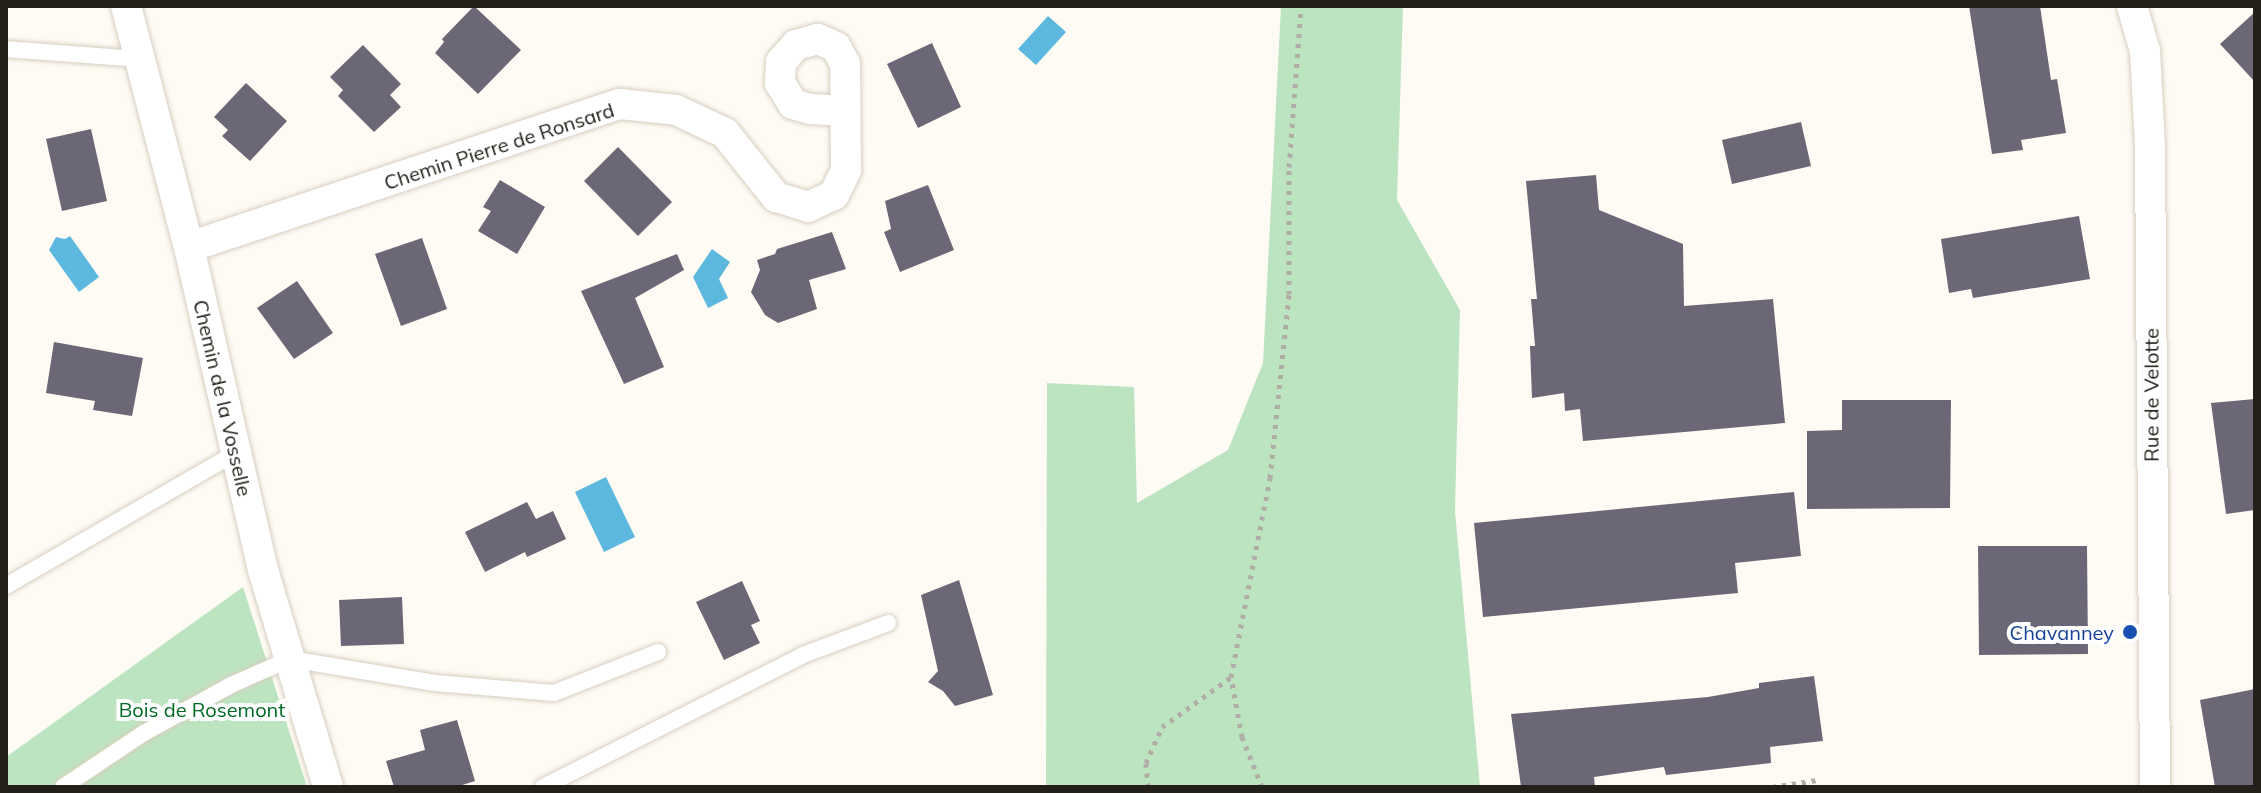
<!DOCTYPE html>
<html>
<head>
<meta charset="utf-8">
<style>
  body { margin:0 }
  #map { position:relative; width:2261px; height:793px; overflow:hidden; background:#fefbf4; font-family:Mulish,sans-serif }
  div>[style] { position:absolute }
  .green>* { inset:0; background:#bde4c1 }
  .water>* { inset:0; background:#5cb8de }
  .building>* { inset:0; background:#6b6776 }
  .path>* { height:5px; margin-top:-2.5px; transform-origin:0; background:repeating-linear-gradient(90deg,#b0ada7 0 4px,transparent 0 10px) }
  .roads { filter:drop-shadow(0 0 2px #d7cebf) drop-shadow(0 0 2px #d7cebf) }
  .service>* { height:16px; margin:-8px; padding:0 8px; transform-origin:8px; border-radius:8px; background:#fff }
  .minor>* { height:30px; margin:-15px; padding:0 15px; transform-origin:15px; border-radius:15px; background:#fff }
  .dots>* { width:22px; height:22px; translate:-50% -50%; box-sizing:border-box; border:4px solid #fff; border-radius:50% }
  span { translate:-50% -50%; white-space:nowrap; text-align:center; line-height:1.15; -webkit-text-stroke:8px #fff; paint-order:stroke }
  .street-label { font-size:20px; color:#23201a }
  .transit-label { font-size:20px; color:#164399 }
  .right { translate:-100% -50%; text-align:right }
  .park-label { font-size:20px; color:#006926 }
  .frame { position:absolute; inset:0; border:8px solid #23201a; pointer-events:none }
</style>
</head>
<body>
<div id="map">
  <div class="green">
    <div style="clip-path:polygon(1281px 6px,1403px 6px,1397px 200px,1460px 310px,1455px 511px,1480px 787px,1046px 787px,1047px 383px,1134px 387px,1137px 503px,1228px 450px,1263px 363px)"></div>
    <div style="clip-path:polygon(243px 587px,307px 787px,6px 787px,6px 757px)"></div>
  </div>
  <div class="water">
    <div style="clip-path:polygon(1048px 16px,1066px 32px,1036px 65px,1018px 49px)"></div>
    <div style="clip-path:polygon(70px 236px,99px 277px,79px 292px,49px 250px,56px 237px,65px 239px)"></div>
    <div style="clip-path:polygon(712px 249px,730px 262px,719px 279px,728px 298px,708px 308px,693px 277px)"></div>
    <div style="clip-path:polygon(606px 477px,635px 537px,604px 552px,575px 492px)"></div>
  </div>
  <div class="building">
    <div style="clip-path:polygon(474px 6px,521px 50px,478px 94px,435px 53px,444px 42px,442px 39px)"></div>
    <div style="clip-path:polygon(1969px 6px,2040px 6px,2051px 80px,2057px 79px,2066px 133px,2021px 140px,2023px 150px,1992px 154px)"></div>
    <div style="clip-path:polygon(2255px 12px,2255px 82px,2220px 44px)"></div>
    <div style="clip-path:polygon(932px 43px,961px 107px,918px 128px,887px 64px)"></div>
    <div style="clip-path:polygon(363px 45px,401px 84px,390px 95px,401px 107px,374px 132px,338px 96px,343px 90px,330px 77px)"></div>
    <div style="clip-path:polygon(246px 83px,287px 121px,250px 161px,222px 136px,228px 130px,214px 117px)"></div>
    <div style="clip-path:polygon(1801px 122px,1811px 166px,1732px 184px,1722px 140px)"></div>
    <div style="clip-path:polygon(91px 129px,107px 201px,62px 211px,46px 139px)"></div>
    <div style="clip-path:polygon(618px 147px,672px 202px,638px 236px,584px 181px)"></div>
    <div style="clip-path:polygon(1596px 175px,1599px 210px,1683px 244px,1684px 306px,1773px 299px,1785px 423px,1583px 441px,1580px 409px,1565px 411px,1564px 393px,1532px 398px,1530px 346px,1535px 346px,1531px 299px,1537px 299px,1526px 181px)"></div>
    <div style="clip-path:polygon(500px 180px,545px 207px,517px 254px,478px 231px,491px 211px,483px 207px)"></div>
    <div style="clip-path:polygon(928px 185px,954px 250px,900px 272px,884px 232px,891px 229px,885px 201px)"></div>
    <div style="clip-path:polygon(2079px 216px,2090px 279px,1973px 298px,1971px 289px,1949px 293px,1941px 239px)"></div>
    <div style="clip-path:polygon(832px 232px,846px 269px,809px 280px,817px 309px,778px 323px,765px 315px,751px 292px,760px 270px,757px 260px,775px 254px,777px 249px)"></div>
    <div style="clip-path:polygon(422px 238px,447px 309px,401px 326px,375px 254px)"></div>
    <div style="clip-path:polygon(677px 254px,684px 270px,635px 298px,664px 367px,624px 384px,581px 291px)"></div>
    <div style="clip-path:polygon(297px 281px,333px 333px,294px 359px,257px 308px)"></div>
    <div style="clip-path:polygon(54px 342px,143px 358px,132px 416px,93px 410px,95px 401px,46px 393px)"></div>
    <div style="clip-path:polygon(2255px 399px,2255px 510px,2226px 514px,2211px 403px)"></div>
    <div style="clip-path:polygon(1842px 400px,1951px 400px,1950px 508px,1807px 509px,1807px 431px,1842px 430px)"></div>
    <div style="clip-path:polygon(1794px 492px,1801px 556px,1735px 563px,1738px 593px,1483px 617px,1474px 523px)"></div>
    <div style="clip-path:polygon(527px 502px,536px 519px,553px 511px,566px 539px,527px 557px,525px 552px,485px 572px,465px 532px)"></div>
    <div style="clip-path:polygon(1978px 546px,2087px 546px,2088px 654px,1979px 655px)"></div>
    <div style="clip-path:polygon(959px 580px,993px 695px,955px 706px,943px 691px,928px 682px,938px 671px,921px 595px)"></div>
    <div style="clip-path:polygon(742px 581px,760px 621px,751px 625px,760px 643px,724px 660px,696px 602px)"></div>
    <div style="clip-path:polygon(402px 597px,404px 644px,341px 646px,339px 600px)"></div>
    <div style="clip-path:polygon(1814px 676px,1823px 741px,1770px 747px,1771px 763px,1666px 775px,1664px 767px,1594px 777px,1595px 787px,1521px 787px,1511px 714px,1708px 697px,1759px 688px,1759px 683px)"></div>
    <div style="clip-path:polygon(2255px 689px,2255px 787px,2215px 787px,2200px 700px)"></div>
    <div style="clip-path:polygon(457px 720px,475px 781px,456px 787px,394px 787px,386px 761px,425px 750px,420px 730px)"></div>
  </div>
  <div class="path">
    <div style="left:1148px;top:787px;width:24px;rotate:-95deg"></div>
    <div style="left:1146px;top:763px;width:39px;rotate:-66deg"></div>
    <div style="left:1162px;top:727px;width:85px;rotate:-35.9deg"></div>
    <div style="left:1262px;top:787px;width:54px;rotate:-111.8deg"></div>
    <div style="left:1242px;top:737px;width:61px;rotate:-100.4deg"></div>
    <div style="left:1231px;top:677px;width:203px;rotate:-78.9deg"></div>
    <div style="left:1270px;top:478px;width:185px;rotate:-84.1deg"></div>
    <div style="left:1289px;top:294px;width:127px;rotate:-90deg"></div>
    <div style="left:1289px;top:167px;width:161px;rotate:-85.7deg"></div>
    <div style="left:1772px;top:787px;width:46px;rotate:-8.8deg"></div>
  </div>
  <div class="roads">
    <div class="service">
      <div style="left:6px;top:49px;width:134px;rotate:4.3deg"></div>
      <div style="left:6px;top:586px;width:265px;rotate:-30.1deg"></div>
      <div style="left:63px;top:787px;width:97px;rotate:-33.7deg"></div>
      <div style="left:144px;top:733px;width:99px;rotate:-28.9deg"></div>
      <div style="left:231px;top:685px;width:64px;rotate:-23.8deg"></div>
      <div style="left:290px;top:659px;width:147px;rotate:9.4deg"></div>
      <div style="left:435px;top:683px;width:119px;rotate:4.8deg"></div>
      <div style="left:554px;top:693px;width:112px;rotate:-21.5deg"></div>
      <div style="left:543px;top:787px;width:292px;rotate:-26.9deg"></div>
      <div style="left:803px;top:655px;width:91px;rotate:-20.6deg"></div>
    </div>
    <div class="minor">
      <div style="left:126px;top:6px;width:249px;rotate:75.4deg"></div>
      <div style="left:189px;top:247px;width:331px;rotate:77.1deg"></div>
      <div style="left:263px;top:570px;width:227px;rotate:73.3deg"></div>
      <div style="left:2132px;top:6px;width:47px;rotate:73.9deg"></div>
      <div style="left:2145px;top:51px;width:97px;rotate:87deg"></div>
      <div style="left:2150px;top:148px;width:639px;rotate:89.55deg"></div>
      <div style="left:189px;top:247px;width:454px;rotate:-18.4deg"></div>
      <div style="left:620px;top:104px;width:56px;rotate:6.1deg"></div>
      <div style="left:676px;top:110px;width:54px;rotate:25.1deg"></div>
      <div style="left:725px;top:133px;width:82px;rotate:51.4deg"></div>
      <div style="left:776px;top:197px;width:34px;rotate:17deg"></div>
      <div style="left:808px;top:207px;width:29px;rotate:-25deg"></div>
      <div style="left:834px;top:195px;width:28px;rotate:-64deg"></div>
      <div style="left:846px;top:170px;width:106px;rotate:-90.5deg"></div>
      <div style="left:845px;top:64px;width:19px;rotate:-118deg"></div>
      <div style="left:836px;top:47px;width:20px;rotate:-156deg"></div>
      <div style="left:818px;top:39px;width:23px;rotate:165deg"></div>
      <div style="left:796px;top:45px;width:23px;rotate:131deg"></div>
      <div style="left:781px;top:62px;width:21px;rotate:93deg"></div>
      <div style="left:780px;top:83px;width:25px;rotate:58deg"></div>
      <div style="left:793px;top:104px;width:18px;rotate:16deg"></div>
      <div style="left:810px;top:109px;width:35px;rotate:3deg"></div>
    </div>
  </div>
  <div class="dots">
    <div style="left:2130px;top:632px;background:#1a4fb4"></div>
  </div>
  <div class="street-label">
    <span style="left:499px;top:146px;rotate:-18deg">Chemin Pierre de Ronsard</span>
    <span style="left:2151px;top:395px;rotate:-90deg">Rue de Velotte</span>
    <span style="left:223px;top:398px;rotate:77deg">Chemin de la Vosselle</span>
  </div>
  <div class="transit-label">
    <span class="right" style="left:2114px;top:632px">Chavanney</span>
  </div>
  <div class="park-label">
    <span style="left:202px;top:709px">Bois de Rosemont</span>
  </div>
  <div class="frame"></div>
</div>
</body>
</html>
